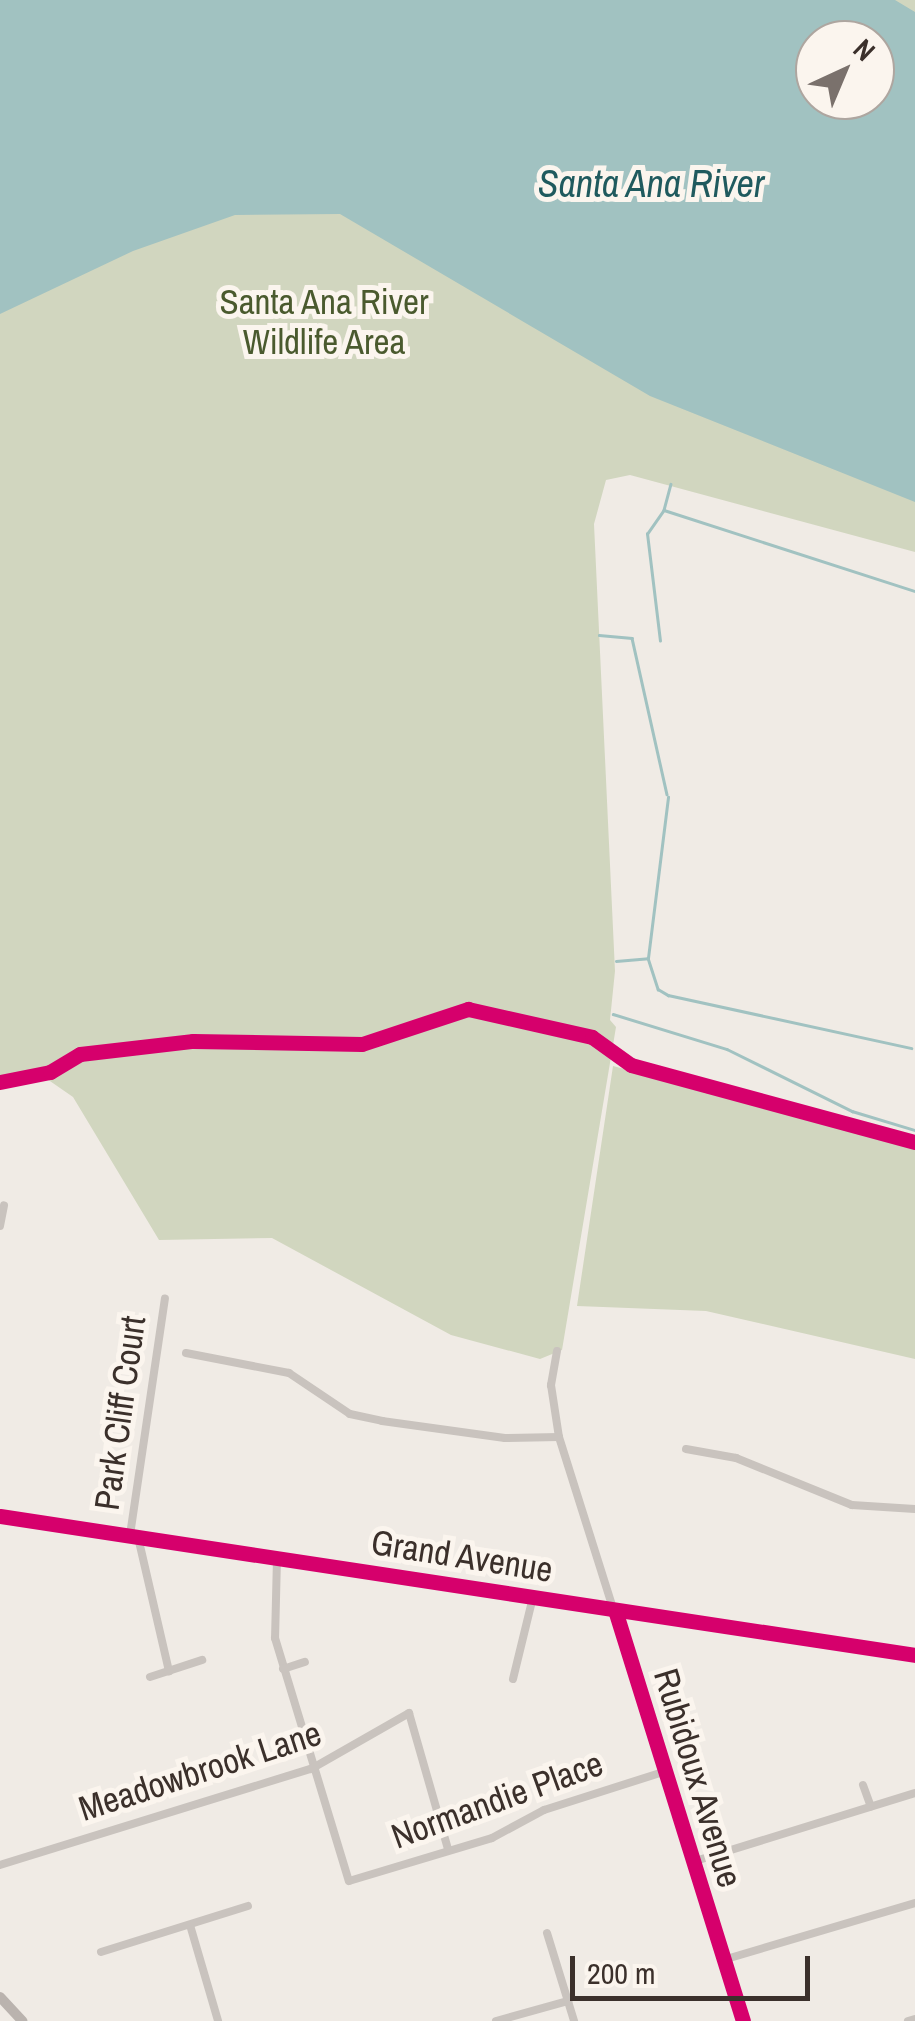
<!DOCTYPE html>
<html>
<head>
<meta charset="utf-8">
<style>
  body { margin:0 }
  #map { position:relative; width:915px; height:2021px; overflow:hidden; background:#f0ebe5; font-family:"Archivo Narrow",sans-serif }
  div>[style] { position:absolute }
  .green>* { inset:0; background:#d1d6bf }
  .water>* { inset:0; background:#a1c2c1 }
  .stream>* { height:2.5px; margin:-1.25px; padding:0 1.25px; transform-origin:1.25px; border-radius:1.25px; background:#a1c2c1 }
  .street>* { height:8px; margin:-4px; padding:0 4px; transform-origin:4px; border-radius:4px; background:#c9c3be }
  .secondary>* { height:10px; margin:-5px; padding:0 5px; transform-origin:5px; border-radius:5px; background:#bab3ae }
  .cycleway>* { height:15px; margin:-7.5px; padding:0 7.5px; transform-origin:7.5px; border-radius:7.5px; background:#d6006c }
  span { translate:-50% -50%; white-space:nowrap; text-align:center; line-height:1.15; -webkit-text-stroke:10px #fbf5ee; paint-order:stroke }
  .park-label { font-size:35px; color:#4a5a2e }
  .street-label { font-size:35px; color:#3b302b }
  .water-label { font-size:38px; color:#1f5a5e; font-style:italic }
  .north { position:absolute; left:795px; top:20px; width:100px; height:100px; box-sizing:border-box; background:#fbf5ee; border:2px solid #aea6a0; border-radius:50%; rotate:44deg; font-size:28px; font-weight:700; line-height:40px; text-align:center; color:#3b302b }
  .north::after { content:''; display:block; margin:auto; width:35px; height:45px; background:#7a716c; clip-path:polygon(50% 0,100% 100%,50% 72%,0 100%) }
  .scale { position:absolute; left:570px; top:1956px; width:240px; height:45px; box-sizing:border-box; border:5px solid #3b302b; border-top:0; padding-left:12px; font-size:30px; line-height:35px; white-space:nowrap; color:#3b302b; -webkit-text-stroke:8px #fbf5ee; paint-order:stroke }
</style>
</head>
<body>
<div id="map">
  <div class="green">
    <div style="clip-path:polygon(evenodd,0 0,915px 0,915px 552px,630px 475px,606px 480px,594px 524px,615px 971px,610px 1020px,616px 1027px,562px 1350px,540px 1359px,451px 1335px,272px 1238px,159px 1240px,73px 1097px,47px 1079px,0 1088px,0 0,815px 40px,875px 40px,875px 100px,815px 100px,815px 40px)"></div>
    <div style="clip-path:polygon(613px 1066px,915px 1146px,915px 1359px,706px 1311px,577px 1306px)"></div>
  </div>
  <div class="water">
    <div style="clip-path:polygon(evenodd,0 0,895px 0,915px 12px,915px 502px,650px 396px,340px 214px,235px 215px,133px 251px,0 314px,0 0,815px 40px,875px 40px,875px 100px,815px 100px,815px 40px)"></div>
  </div>
  <div class="stream">
    <div style="left:671px;top:484px;width:27px;rotate:105deg"></div>
    <div style="left:664px;top:510px;width:264px;rotate:17.9deg"></div>
    <div style="left:599px;top:635px;width:33px;rotate:5deg"></div>
    <div style="left:632px;top:638px;width:160px;rotate:77.4deg"></div>
    <div style="left:660px;top:641px;width:108px;rotate:-96.9deg"></div>
    <div style="left:647px;top:534px;width:29px;rotate:-55deg"></div>
    <div style="left:648px;top:958px;width:162px;rotate:-82.9deg"></div>
    <div style="left:616px;top:961px;width:32px;rotate:-5deg"></div>
    <div style="left:648px;top:958px;width:33px;rotate:72deg"></div>
    <div style="left:658px;top:989px;width:12px;rotate:31deg"></div>
    <div style="left:668px;top:995px;width:249px;rotate:12.3deg"></div>
    <div style="left:613px;top:1014px;width:119px;rotate:17.1deg"></div>
    <div style="left:727px;top:1049px;width:140px;rotate:26.4deg"></div>
    <div style="left:852px;top:1111px;width:66px;rotate:16.8deg"></div>
  </div>
  <div class="street">
    <div style="left:0;top:1226px;width:21px;rotate:-79deg"></div>
    <div style="left:557px;top:1351px;width:35px;rotate:100deg"></div>
    <div style="left:551px;top:1385px;width:53px;rotate:81.3deg"></div>
    <div style="left:559px;top:1437px;width:612px;rotate:72.51deg"></div>
    <div style="left:186px;top:1353px;width:105px;rotate:11deg"></div>
    <div style="left:289px;top:1373px;width:73px;rotate:33.9deg"></div>
    <div style="left:350px;top:1414px;width:33px;rotate:12deg"></div>
    <div style="left:382px;top:1421px;width:124px;rotate:7.9deg"></div>
    <div style="left:505px;top:1438px;width:54px;rotate:-1.1deg"></div>
    <div style="left:686px;top:1449px;width:51px;rotate:10.2deg"></div>
    <div style="left:736px;top:1458px;width:125px;rotate:22.1deg"></div>
    <div style="left:852px;top:1505px;width:63px;rotate:3.6deg"></div>
    <div style="left:130px;top:1535px;width:239px;rotate:-81.6deg"></div>
    <div style="left:138px;top:1537px;width:138px;rotate:77deg"></div>
    <div style="left:277px;top:1558px;width:80px;rotate:91.4deg"></div>
    <div style="left:275px;top:1638px;width:254px;rotate:73.1deg"></div>
    <div style="left:349px;top:1881px;width:149px;rotate:-16.7deg"></div>
    <div style="left:492px;top:1838px;width:59px;rotate:-28.3deg"></div>
    <div style="left:544px;top:1810px;width:125px;rotate:-17.7deg"></div>
    <div style="left:283px;top:1669px;width:23px;rotate:-18deg"></div>
    <div style="left:150px;top:1677px;width:55px;rotate:-18.1deg"></div>
    <div style="left:513px;top:1679px;width:84px;rotate:-76.3deg"></div>
    <div style="left:863px;top:1785px;width:23px;rotate:70deg"></div>
    <div style="left:692px;top:1862px;width:233px;rotate:-17.2deg"></div>
    <div style="left:0;top:1865px;width:325px;rotate:-17.2deg"></div>
    <div style="left:311px;top:1769px;width:113px;rotate:-29.7deg"></div>
    <div style="left:409px;top:1713px;width:141px;rotate:74deg"></div>
    <div style="left:190px;top:1925px;width:100px;rotate:73.7deg"></div>
    <div style="left:547px;top:1933px;width:92px;rotate:72.9deg"></div>
    <div style="left:101px;top:1952px;width:154px;rotate:-17.4deg"></div>
    <div style="left:723px;top:1960px;width:200px;rotate:-16.5deg"></div>
    <div style="left:496px;top:2021px;width:75px;rotate:-15.5deg"></div>
    <div style="left:908px;top:2021px;width:7px;rotate:-16deg"></div>
  </div>
  <div class="secondary">
    <div style="left:0;top:1516px;width:925px;rotate:8.64deg"></div>
    <div style="left:0;top:1997px;width:33px;rotate:47deg"></div>
  </div>
  <div class="cycleway">
    <div style="left:0;top:1082px;width:51px;rotate:-11.3deg"></div>
    <div style="left:50px;top:1072px;width:35px;rotate:-31deg"></div>
    <div style="left:80px;top:1054px;width:114px;rotate:-6.6deg"></div>
    <div style="left:193px;top:1041px;width:169px;rotate:1deg"></div>
    <div style="left:362px;top:1044px;width:112px;rotate:-18.3deg"></div>
    <div style="left:468px;top:1009px;width:127px;rotate:12.7deg"></div>
    <div style="left:592px;top:1037px;width:48px;rotate:35.7deg"></div>
    <div style="left:631px;top:1065px;width:294px;rotate:15.2deg"></div>
    <div style="left:0;top:1516px;width:925px;rotate:8.64deg"></div>
    <div style="left:615px;top:1610px;width:430px;rotate:72.7deg"></div>
  </div>
  <div class="park-label">
    <span style="left:324px;top:322px">Santa Ana River<br>Wildlife Area</span>
  </div>
  <div class="street-label">
    <span style="left:120px;top:1413px;rotate:-82deg">Park Cliff Court</span>
    <span style="left:462px;top:1556px;rotate:9deg">Grand Avenue</span>
    <span style="left:200px;top:1771px;rotate:-18deg">Meadowbrook Lane</span>
    <span style="left:698px;top:1778px;rotate:73deg">Rubidoux Avenue</span>
    <span style="left:497px;top:1800px;rotate:-20deg">Normandie Place</span>
  </div>
  <div class="water-label">
    <span style="left:651px;top:184px">Santa Ana River</span>
  </div>
  <div class="north">N</div>
  <div class="scale">200 m</div>
</div>
</body>
</html>
